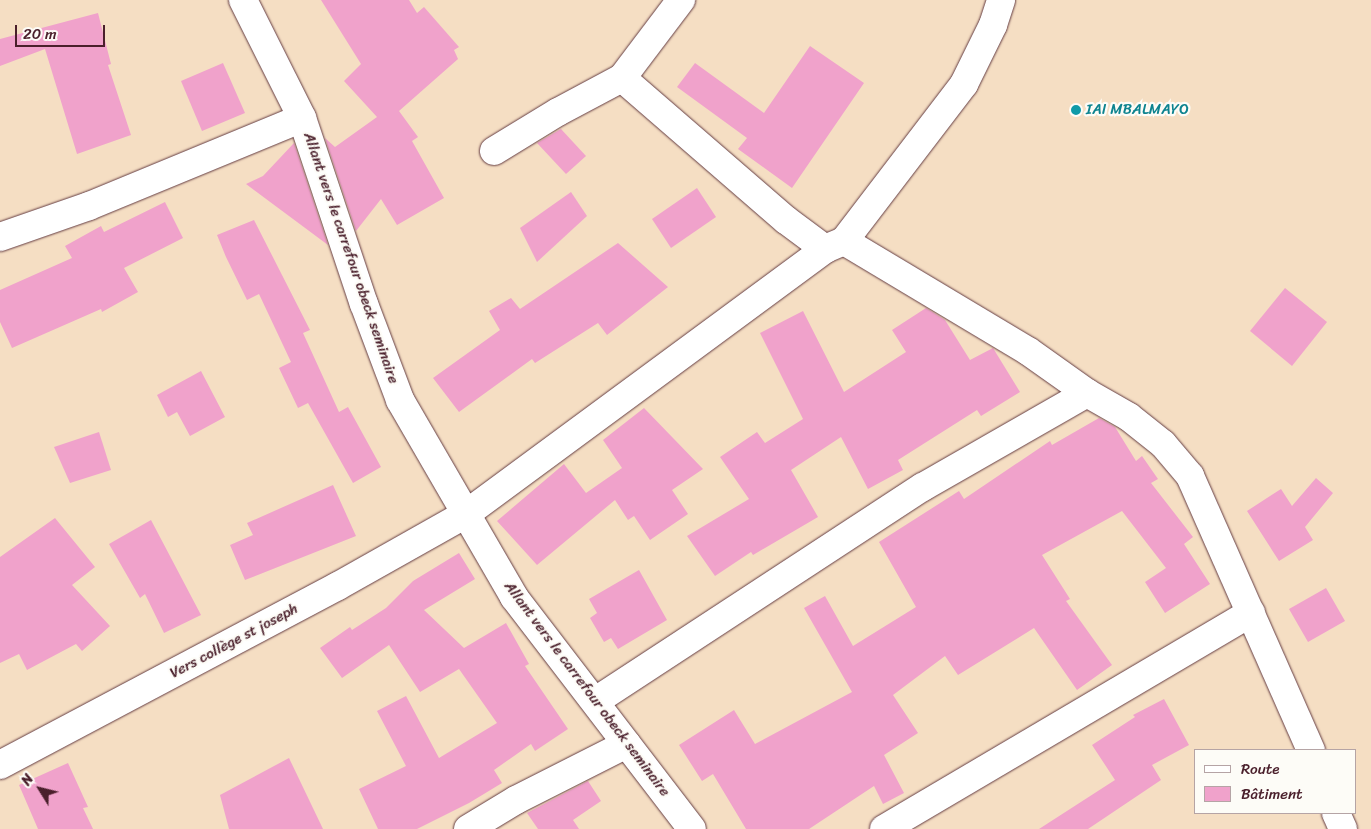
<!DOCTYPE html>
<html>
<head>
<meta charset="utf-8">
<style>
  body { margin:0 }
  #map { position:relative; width:1371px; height:829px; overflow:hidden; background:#f5dec3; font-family:Sriracha,sans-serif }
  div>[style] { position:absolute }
  .building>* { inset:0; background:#f0a2cb }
  .roads { filter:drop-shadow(0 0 1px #643c42) drop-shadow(0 0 1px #643c42) }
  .minor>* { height:28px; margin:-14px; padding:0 14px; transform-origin:14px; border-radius:14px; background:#fff }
  .dots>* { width:14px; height:14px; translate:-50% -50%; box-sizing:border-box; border:2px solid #fdfcf7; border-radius:50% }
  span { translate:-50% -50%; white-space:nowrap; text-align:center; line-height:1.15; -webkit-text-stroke:4.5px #fdfcf7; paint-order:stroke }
  .culture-label { font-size:15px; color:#0d838f }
  .left { translate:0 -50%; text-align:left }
  .street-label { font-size:15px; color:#4a1f2b }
  .legend { position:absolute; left:1194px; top:749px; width:162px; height:65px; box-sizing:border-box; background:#fdfcf7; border:1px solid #b5a4a5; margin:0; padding:6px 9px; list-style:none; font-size:15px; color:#4a1f2b }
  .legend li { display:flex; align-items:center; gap:10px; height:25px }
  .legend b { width:25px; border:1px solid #b5a4a5 }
  .north { position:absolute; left:15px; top:764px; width:50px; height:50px; -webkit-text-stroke:4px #fdfcf7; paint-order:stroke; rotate:306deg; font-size:14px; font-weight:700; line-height:20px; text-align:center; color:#4a1f2b }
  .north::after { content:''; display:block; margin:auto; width:18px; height:22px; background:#4a1f2b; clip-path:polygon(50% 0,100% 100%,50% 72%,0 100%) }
  .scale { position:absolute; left:15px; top:25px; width:90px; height:22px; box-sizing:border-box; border:2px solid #4a1f2b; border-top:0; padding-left:6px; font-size:15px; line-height:18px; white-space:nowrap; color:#4a1f2b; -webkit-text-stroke:4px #fdfcf7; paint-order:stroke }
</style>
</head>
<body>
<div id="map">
  <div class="building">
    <div style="clip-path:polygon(321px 0,409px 0,417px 13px,424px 7px,459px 47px,454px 50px,458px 59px,399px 111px,418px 137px,412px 141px,444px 198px,397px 225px,381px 199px,356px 231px,325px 138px,335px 147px,377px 117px,344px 81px,361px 64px)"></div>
    <div style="clip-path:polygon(98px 13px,111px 64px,108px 65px,131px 135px,77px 154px,45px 49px,0 66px,0 39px)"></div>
    <div style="clip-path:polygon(810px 46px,864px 83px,792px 188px,738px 149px,747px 138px,677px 87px,695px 63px,764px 113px)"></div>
    <div style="clip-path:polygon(223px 63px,245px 113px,202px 131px,181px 81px)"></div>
    <div style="clip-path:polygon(561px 129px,586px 156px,566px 174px,537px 143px)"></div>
    <div style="clip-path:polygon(294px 143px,328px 245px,246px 184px,263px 176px)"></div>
    <div style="clip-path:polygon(697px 188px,716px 217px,671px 248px,652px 219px)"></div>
    <div style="clip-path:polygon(571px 192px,587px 216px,537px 262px,520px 228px)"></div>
    <div style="clip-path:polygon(165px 202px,183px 238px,124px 268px,138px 292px,102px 312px,101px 309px,12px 348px,0 322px,0 290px,72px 258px,65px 246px,101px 226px,104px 232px)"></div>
    <div style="clip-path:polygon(254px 220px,310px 330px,303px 333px,339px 412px,348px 407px,381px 467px,353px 483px,308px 403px,298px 408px,279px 368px,291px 362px,259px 294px,247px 300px,226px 257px,217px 235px)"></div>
    <div style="clip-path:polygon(618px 243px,668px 287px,607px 335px,598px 323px,535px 363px,532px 359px,459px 412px,433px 378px,500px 330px,489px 311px,511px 298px,520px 309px)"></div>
    <div style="clip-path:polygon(1285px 288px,1327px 322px,1292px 366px,1250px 331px)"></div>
    <div style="clip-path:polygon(926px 308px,945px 320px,970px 360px,993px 348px,1020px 392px,981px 416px,977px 410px,898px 460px,903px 470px,868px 489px,841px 437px,791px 470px,818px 517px,753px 555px,751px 552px,715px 576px,687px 536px,749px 499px,720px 457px,757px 432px,765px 443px,803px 419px,760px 333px,803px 311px,844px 392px,906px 352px,892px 330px)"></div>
    <div style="clip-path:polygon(201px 371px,225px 417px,190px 436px,177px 412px,168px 417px,157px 395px)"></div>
    <div style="clip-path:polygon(644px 408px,703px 469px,672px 490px,688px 514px,650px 540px,634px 516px,628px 520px,615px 500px,537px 565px,497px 521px,564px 464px,586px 493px,622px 468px,603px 440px)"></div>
    <div style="clip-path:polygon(1099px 418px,1115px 427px,1136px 461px,1142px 456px,1158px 479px,1151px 483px,1193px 537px,1184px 544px,1210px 584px,1165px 613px,1145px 582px,1166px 568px,1122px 511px,1042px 555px,1070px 599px,1066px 601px,1112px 665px,1077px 690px,1034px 628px,958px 675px,945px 656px,893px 695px,918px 733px,884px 755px,904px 793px,883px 804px,874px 786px,809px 829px,746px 829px,713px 774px,702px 781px,679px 745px,734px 710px,755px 744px,852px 692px,804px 608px,825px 596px,853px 646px,916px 607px,879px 542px,959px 491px,964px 499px,1050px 441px,1052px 445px)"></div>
    <div style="clip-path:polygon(99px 432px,111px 470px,70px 483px,54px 447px)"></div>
    <div style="clip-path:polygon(1316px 478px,1333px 493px,1305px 527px,1313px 540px,1279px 561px,1247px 511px,1281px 489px,1292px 506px)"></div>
    <div style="clip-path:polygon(333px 485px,356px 536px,245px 580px,230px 545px,253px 535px,247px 523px)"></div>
    <div style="clip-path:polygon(55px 518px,95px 567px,72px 585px,110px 626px,82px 651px,76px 644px,27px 670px,19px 654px,0 663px,0 557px)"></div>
    <div style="clip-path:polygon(151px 520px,201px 615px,164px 633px,145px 594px,140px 598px,109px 544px)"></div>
    <div style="clip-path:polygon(459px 553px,475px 579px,424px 610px,464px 648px,506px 623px,529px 664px,525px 666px,568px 729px,535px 751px,531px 744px,494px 770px,502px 783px,469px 803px,417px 829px,378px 829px,359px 789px,406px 766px,377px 711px,406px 696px,439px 758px,497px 723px,459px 669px,420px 692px,389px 645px,342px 678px,320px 648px,350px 627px,352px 630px,386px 608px,413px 581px)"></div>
    <div style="clip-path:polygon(639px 570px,667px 620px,618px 649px,611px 638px,604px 642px,590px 618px,597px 613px,589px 599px)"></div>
    <div style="clip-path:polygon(1326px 588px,1345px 621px,1308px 642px,1289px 609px)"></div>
    <div style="clip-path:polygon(1164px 699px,1189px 745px,1152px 765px,1161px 780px,1088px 829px,1039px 829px,1115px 780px,1092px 745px,1135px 717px,1133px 715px)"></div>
    <div style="clip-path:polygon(289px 758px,323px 829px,229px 829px,220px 795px)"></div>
    <div style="clip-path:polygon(68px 763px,88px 807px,83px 808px,93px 829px,38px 829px,19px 785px)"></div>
    <div style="clip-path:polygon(588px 781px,601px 801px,573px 820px,579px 829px,538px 829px,527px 813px)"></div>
  </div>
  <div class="roads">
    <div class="minor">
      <div style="left:243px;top:0;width:132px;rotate:63.4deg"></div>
      <div style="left:302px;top:118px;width:196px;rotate:71.6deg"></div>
      <div style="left:364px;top:304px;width:103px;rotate:69.4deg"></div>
      <div style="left:400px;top:400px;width:228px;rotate:59.9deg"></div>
      <div style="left:514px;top:597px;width:292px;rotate:52.5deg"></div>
      <div style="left:622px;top:78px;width:217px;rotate:40.9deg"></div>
      <div style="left:786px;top:220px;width:49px;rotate:36.6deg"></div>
      <div style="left:494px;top:151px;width:75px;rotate:-31.4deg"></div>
      <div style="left:558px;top:112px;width:72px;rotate:-28deg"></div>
      <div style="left:622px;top:78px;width:98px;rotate:-52.9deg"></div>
      <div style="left:0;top:237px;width:94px;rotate:-19.2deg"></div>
      <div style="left:89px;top:206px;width:230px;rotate:-22.4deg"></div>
      <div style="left:844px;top:241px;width:214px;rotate:30.9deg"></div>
      <div style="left:1028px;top:351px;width:72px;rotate:35.4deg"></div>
      <div style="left:1087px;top:393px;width:48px;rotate:29.7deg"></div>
      <div style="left:1129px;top:417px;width:43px;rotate:38.5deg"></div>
      <div style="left:1163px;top:444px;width:42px;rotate:49.8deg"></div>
      <div style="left:1190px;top:476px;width:300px;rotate:66.2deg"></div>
      <div style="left:597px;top:700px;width:389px;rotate:-33.2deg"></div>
      <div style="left:923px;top:487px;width:189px;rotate:-29.8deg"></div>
      <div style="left:0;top:765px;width:382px;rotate:-27.9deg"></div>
      <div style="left:338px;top:586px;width:147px;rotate:-29.4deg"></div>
      <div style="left:466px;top:514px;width:446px;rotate:-36.4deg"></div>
      <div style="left:825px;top:249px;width:21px;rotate:-23deg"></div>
      <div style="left:844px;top:241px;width:198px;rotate:-52.6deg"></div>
      <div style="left:964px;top:84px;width:66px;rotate:-63.8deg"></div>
      <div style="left:993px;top:25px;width:26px;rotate:-72deg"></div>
      <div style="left:1336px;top:813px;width:17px;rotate:66deg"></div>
      <div style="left:468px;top:829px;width:56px;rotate:-31.1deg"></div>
      <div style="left:516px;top:800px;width:124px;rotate:-26.8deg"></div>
      <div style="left:884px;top:829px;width:426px;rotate:-30.5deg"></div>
    </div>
  </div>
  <div class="dots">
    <div style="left:1076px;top:110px;background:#0f9aa8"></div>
  </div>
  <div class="culture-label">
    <span class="left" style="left:1086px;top:110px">IAI MBALMAYO</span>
  </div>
  <div class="street-label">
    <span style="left:351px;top:258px;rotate:71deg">Allant vers le carrefour obeck seminaire</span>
    <span style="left:234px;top:641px;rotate:-28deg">Vers collège st joseph</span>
    <span style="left:587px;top:689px;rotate:53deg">Allant vers le carrefour obeck seminaire</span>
  </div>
  <ul class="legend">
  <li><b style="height:6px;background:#fff"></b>Route</li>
  <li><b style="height:14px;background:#f0a2cb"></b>Bâtiment</li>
  </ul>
  <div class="north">N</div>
  <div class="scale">20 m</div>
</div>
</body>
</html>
